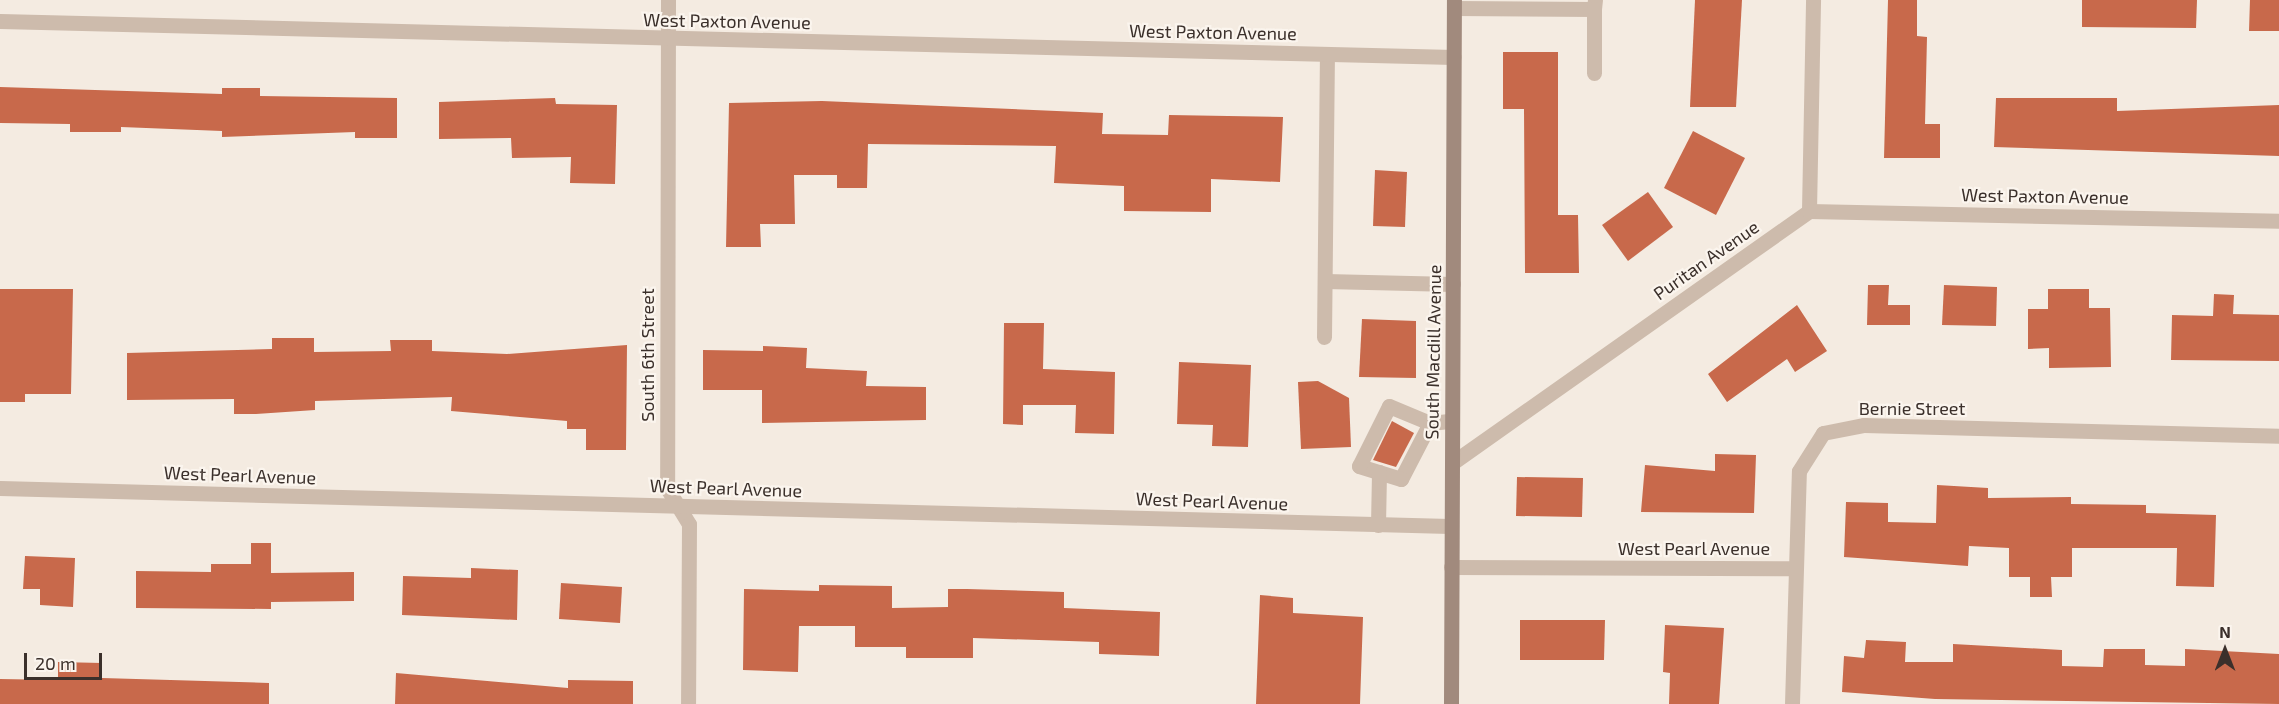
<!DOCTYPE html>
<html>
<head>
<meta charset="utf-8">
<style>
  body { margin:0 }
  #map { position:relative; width:2279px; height:704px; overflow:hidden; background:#f4ebe1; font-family:"Exo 2",sans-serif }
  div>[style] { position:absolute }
  .building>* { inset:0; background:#c8694b }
  .lane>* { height:15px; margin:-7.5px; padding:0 7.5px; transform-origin:7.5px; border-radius:7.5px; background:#cdbbac }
  .street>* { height:15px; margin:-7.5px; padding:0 7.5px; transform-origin:7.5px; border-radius:7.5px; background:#cdbbac }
  .secondary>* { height:15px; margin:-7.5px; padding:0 7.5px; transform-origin:7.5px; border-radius:7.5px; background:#a18a7d }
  span { translate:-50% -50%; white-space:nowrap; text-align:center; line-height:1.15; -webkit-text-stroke:4.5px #fbf5ee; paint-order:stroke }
  .street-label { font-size:18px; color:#3b302b }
  .north { position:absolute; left:2195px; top:620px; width:60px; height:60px; -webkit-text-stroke:4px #fbf5ee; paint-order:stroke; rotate:0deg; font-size:16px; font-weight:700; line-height:24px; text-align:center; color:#3b302b }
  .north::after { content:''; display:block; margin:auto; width:21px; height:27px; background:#3b302b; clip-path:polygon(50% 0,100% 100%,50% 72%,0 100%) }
  .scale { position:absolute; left:24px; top:653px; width:78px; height:27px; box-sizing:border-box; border:3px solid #3b302b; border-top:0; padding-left:8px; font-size:18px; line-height:21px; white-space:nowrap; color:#3b302b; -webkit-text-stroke:4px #fbf5ee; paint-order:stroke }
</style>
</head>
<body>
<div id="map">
  <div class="building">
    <div style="clip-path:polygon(1695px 0,1742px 0,1736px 107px,1690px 107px)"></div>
    <div style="clip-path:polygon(1888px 0,1917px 0,1917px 36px,1927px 37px,1925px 124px,1940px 124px,1940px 158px,1884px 158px)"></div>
    <div style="clip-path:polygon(2082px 0,2197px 0,2196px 28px,2082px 27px)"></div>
    <div style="clip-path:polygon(2250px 0,2279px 0,2279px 31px,2249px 31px)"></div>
    <div style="clip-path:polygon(1503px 52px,1558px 52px,1558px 215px,1578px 215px,1579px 273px,1525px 273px,1524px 109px,1503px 109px)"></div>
    <div style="clip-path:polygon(0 87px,222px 94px,222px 88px,260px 88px,260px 96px,397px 98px,397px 138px,355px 138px,355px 132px,222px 137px,222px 131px,121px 127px,121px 132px,70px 132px,70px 124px,0 123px)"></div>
    <div style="clip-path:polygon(555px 98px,556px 104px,617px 105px,615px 184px,570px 183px,571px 157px,512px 158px,511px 138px,439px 139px,439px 102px)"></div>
    <div style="clip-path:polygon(1996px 98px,2117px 98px,2117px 111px,2279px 105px,2279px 156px,1994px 147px)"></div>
    <div style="clip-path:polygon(822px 101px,1103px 113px,1102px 134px,1168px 135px,1169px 115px,1283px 117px,1280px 182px,1211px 179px,1211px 212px,1124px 211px,1124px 186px,1054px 183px,1056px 146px,868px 144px,867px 188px,837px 188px,837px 175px,794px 175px,795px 224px,760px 224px,761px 247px,726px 247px,729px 103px)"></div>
    <div style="clip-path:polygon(1693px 131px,1745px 158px,1716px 215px,1664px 188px)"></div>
    <div style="clip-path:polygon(1375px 170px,1407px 172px,1405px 227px,1373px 226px)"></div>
    <div style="clip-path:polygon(1648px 192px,1673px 227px,1628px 261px,1602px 225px)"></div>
    <div style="clip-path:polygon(1868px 285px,1889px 285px,1888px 305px,1910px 305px,1910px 325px,1867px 325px)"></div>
    <div style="clip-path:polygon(1944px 285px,1997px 287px,1996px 326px,1942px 325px)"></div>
    <div style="clip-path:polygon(0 289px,73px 289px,71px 394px,25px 394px,25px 402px,0 402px)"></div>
    <div style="clip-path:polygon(2048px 289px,2089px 289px,2089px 308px,2110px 308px,2111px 367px,2049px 368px,2049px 348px,2028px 349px,2028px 309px,2048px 309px)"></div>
    <div style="clip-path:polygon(2214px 294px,2234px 295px,2233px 314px,2279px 315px,2279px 361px,2171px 360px,2172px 315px,2213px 316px)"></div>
    <div style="clip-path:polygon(1797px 305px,1827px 351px,1795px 372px,1787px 359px,1727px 402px,1708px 374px)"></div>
    <div style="clip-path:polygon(1362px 319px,1416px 321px,1416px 378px,1359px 377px)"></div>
    <div style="clip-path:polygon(1004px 323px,1044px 323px,1043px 369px,1115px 372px,1114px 434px,1075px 433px,1076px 405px,1023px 405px,1023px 425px,1003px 424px)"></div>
    <div style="clip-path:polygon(272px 338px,314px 338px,314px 352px,391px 351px,390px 340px,432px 340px,432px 351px,507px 354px,627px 345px,626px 450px,586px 450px,586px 429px,567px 429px,567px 421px,451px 411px,452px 397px,315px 401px,315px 410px,256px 414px,234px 414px,234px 399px,127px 400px,127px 353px,272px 349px)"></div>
    <div style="clip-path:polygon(763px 346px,807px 348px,806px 368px,867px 371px,866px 386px,926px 387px,926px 420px,762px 423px,762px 390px,703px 390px,703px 350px,763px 351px)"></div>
    <div style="clip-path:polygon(1179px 362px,1251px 365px,1248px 447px,1212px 446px,1213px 425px,1177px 424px)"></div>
    <div style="clip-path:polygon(1318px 381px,1349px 398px,1351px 447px,1301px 449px,1298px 382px)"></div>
    <div style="clip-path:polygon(1392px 421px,1414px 433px,1396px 467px,1373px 460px)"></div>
    <div style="clip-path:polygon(1715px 454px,1756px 455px,1754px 513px,1641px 512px,1645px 465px,1715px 471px)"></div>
    <div style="clip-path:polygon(1517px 477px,1583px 478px,1582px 517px,1516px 516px)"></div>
    <div style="clip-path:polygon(1937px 485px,1988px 488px,1988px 498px,2071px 497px,2071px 504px,2146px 505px,2146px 513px,2216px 515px,2214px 587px,2176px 586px,2177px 548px,2072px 548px,2072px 577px,2051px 577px,2052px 597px,2030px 597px,2030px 577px,2009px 577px,2009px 548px,1969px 546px,1968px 566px,1844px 557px,1846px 502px,1888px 503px,1888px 522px,1936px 523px)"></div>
    <div style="clip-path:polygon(251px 543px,271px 543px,271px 573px,354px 572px,354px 601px,271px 602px,271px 609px,136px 608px,136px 571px,211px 572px,211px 564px,251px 564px)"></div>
    <div style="clip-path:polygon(25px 556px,75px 558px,73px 607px,40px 605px,40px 589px,23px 589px)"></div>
    <div style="clip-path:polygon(471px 568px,518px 570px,517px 620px,402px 615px,403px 576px,471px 578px)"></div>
    <div style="clip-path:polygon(561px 583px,622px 587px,620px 623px,559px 619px)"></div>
    <div style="clip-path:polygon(819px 585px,892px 586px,892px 608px,948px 607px,948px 589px,967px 589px,1064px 592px,1064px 608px,1160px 612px,1159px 656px,1099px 654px,1099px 642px,973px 638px,973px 658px,906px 658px,906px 647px,855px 647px,855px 626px,799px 626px,798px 672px,743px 670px,744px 589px,819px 591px)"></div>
    <div style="clip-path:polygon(1260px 595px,1293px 598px,1293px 613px,1363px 617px,1360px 704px,1256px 704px)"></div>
    <div style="clip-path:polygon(1520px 620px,1605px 620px,1604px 660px,1520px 660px)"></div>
    <div style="clip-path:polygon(1665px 625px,1724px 628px,1719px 704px,1669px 704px,1670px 673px,1663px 672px)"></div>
    <div style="clip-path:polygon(1866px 640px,1906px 642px,1905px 662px,1953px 662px,1953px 644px,2062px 650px,2062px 666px,2103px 667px,2104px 649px,2145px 649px,2145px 665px,2185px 666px,2185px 649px,2279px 654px,2279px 704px,1935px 699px,1842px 692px,1844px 656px,1864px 658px)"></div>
    <div style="clip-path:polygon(58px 662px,102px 663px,102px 678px,269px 683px,269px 704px,0 704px,0 679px,58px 680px)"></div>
    <div style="clip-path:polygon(396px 673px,568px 688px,568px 680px,633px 681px,633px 704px,395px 704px)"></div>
  </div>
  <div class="lane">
    <div style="left:1454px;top:8px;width:140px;rotate:0.4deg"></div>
    <div style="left:1594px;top:9px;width:9px;rotate:-84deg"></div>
    <div style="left:1594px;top:73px;width:64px;rotate:-90deg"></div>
    <div style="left:1325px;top:281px;width:128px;rotate:1.3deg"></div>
    <div style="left:1324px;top:337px;width:282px;rotate:-89.4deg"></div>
    <div style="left:1430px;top:423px;width:63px;rotate:117.4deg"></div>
    <div style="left:1401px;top:479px;width:44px;rotate:-162.8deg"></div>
    <div style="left:1359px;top:466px;width:67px;rotate:-63.4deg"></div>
    <div style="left:1389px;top:406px;width:44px;rotate:22.5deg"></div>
    <div style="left:1430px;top:423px;width:19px;rotate:-6deg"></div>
    <div style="left:1378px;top:525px;width:53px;rotate:-88.9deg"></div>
  </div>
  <div class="street">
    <div style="left:668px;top:0;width:488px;rotate:90.1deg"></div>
    <div style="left:667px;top:488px;width:42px;rotate:58.6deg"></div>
    <div style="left:689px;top:524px;width:180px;rotate:90.3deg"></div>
    <div style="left:0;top:21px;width:1454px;rotate:1.42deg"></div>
    <div style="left:1809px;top:211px;width:470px;rotate:1.2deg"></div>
    <div style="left:1452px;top:463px;width:437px;rotate:-35.2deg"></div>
    <div style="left:1809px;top:211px;width:211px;rotate:-88.9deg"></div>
    <div style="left:0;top:488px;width:1450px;rotate:1.5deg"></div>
    <div style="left:1451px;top:567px;width:342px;rotate:0.2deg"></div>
    <div style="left:1792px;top:704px;width:233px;rotate:-88.3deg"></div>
    <div style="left:1799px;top:471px;width:45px;rotate:-57.7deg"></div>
    <div style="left:1823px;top:433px;width:42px;rotate:-11deg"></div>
    <div style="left:1864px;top:425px;width:415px;rotate:1.5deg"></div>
  </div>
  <div class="secondary">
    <div style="left:1451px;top:704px;width:704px;rotate:-89.76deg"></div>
  </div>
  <div class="street-label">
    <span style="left:727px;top:21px;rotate:1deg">West Paxton Avenue</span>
    <span style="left:1213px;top:32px;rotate:1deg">West Paxton Avenue</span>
    <span style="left:2045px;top:196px;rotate:1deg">West Paxton Avenue</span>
    <span style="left:1706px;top:260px;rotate:-35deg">Puritan Avenue</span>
    <span style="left:1433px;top:352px;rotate:-89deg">South Macdill Avenue</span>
    <span style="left:647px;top:355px;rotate:-90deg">South 6th Street</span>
    <span style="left:1912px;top:408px">Bernie Street</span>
    <span style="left:240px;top:475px;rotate:2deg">West Pearl Avenue</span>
    <span style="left:726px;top:488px;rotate:2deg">West Pearl Avenue</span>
    <span style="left:1212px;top:501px;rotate:2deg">West Pearl Avenue</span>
    <span style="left:1694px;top:548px">West Pearl Avenue</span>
  </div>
  <div class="north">N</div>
  <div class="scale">20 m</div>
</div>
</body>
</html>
